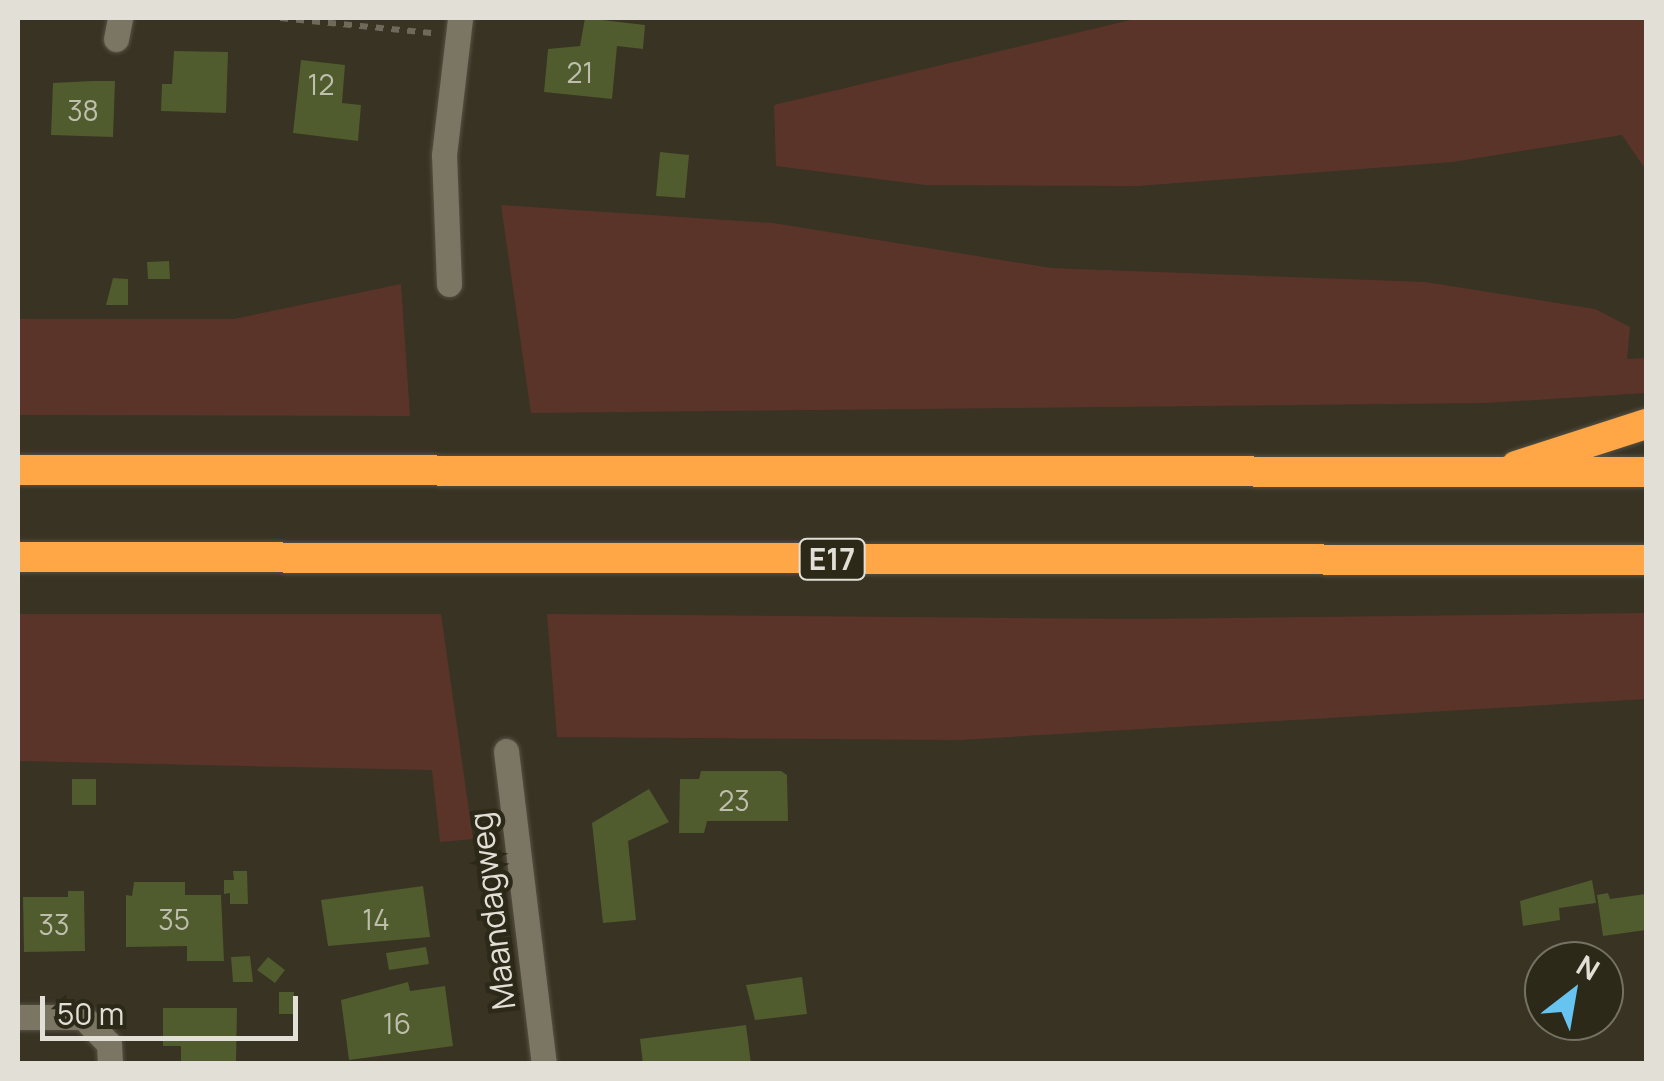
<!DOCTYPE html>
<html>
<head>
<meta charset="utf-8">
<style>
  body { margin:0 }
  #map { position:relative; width:1664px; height:1081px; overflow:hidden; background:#383323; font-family:Manrope,sans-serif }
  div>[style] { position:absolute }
  .green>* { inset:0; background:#5b3429 }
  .building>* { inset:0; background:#505b2e }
  .path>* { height:6px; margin-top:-3px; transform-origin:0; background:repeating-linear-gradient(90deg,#6d695b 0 8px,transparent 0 16px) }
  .roads { filter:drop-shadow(0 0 2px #565144) drop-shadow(0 0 2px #565144) }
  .minor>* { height:25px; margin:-12.5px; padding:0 12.5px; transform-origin:12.5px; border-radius:12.5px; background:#7b7564 }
  .motorway>* { height:30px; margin:-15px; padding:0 15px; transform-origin:15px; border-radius:15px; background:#ffa746 }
  span { translate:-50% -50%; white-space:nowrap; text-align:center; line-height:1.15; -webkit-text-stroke:9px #2d2919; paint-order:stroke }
  .number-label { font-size:28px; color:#bebeac }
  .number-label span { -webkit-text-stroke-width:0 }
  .shield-label span { padding:2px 8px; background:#2d2919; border:2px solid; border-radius:8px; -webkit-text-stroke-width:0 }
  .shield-label { font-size:30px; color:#e2dfd6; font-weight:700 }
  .street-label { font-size:32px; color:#e2dfd6 }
  .frame { position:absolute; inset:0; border:20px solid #e2dfd6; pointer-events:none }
  .north { position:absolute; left:1524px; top:941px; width:100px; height:100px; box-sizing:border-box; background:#2d2919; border:2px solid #757265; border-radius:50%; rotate:31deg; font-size:28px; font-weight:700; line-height:40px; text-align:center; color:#e2dfd6 }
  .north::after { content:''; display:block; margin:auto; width:35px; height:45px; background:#67c4f0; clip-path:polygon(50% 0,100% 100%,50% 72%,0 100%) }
  .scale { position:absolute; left:40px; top:996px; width:258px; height:45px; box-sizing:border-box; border:5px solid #e2dfd6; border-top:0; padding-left:12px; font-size:30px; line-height:35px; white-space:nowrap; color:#e2dfd6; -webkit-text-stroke:8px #2d2919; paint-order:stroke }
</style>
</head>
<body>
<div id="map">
  <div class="green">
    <div style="clip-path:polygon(1139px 18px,1646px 18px,1646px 170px,1622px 135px,1452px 162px,1138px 186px,925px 185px,776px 166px,774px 105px)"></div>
    <div style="clip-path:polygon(501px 205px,773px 223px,1051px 268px,1425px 282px,1595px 309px,1630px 327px,1627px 359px,1646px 358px,1646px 393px,1486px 403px,531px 413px)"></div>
    <div style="clip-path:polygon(401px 284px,410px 416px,18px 415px,18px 319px,234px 319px)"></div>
    <div style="clip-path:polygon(1646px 613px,1646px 699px,959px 740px,557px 737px,547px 614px,1138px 619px)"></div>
    <div style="clip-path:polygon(18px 614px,441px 614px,473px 839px,440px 842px,432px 770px,18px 761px)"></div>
  </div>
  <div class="building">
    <div style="clip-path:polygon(585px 18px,645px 25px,643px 49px,617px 46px,612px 99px,544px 92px,548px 49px,580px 46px)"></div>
    <div style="clip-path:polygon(174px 51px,228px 52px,226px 113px,161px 111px,162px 84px,172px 84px)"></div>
    <div style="clip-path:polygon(301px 60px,345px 65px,342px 103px,361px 105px,358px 141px,293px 133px)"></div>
    <div style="clip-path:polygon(92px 81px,115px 81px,113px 137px,51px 135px,53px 83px)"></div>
    <div style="clip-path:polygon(660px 152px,689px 155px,685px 198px,656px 196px)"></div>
    <div style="clip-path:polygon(169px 261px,170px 279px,148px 279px,147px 262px)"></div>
    <div style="clip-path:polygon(113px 278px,128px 279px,128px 305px,106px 305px)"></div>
    <div style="clip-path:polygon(701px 771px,781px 771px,787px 775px,788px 821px,707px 821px,704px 833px,679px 833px,680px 779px,699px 779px)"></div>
    <div style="clip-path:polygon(72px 779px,96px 779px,96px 805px,72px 805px)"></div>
    <div style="clip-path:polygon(649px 789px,669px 822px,628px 841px,636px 920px,603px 923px,592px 823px)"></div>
    <div style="clip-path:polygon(233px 871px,247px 871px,248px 904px,230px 904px,230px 893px,224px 894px,224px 880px,234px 880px)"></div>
    <div style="clip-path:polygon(1592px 880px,1596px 903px,1559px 908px,1560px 920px,1523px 926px,1520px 901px)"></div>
    <div style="clip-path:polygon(134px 882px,185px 882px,185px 895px,221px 895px,224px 961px,187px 961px,187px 946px,126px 947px,126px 895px,132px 896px)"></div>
    <div style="clip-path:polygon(423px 886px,430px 937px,328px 946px,321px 900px)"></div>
    <div style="clip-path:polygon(68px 891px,84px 891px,85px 951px,24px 952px,23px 897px,68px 897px)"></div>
    <div style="clip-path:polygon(1608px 893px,1610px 899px,1646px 894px,1646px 930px,1603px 936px,1597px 895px)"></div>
    <div style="clip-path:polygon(426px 947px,429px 964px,389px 970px,386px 953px)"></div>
    <div style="clip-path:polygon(250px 956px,253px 982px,233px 982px,231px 957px)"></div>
    <div style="clip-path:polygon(268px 957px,285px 970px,275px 983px,257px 970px)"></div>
    <div style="clip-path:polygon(802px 977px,807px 1014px,755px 1020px,746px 985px)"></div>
    <div style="clip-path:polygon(408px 982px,410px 991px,445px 986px,453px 1046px,349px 1060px,341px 1000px)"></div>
    <div style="clip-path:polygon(279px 992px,294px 992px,293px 1014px,279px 1014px)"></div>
    <div style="clip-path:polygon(163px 1008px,237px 1008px,236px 1064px,181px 1064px,181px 1046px,163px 1046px)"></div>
    <div style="clip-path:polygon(746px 1025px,751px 1064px,643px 1064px,640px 1039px)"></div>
  </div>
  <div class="path">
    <div style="left:280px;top:18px;width:152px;rotate:5.7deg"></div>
  </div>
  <div class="roads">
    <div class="minor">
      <div style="left:116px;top:39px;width:21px;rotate:-79deg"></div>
      <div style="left:449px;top:284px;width:129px;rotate:-92.2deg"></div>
      <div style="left:444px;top:155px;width:138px;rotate:-83.3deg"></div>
      <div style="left:506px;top:751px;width:315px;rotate:83.1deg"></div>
      <div style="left:18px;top:1017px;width:65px"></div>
      <div style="left:83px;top:1017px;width:37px;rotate:46deg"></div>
      <div style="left:109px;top:1044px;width:20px;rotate:87deg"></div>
    </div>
    <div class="motorway">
      <div style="left:1516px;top:466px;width:137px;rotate:-17.9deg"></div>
      <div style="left:18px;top:470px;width:1628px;rotate:0.07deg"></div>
      <div style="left:18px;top:557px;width:1628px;rotate:0.11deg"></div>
    </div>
  </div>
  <div class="number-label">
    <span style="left:580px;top:72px">21</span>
    <span style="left:321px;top:84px">12</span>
    <span style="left:83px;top:110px">38</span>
    <span style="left:734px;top:800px">23</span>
    <span style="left:174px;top:919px">35</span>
    <span style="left:376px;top:919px">14</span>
    <span style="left:54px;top:924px">33</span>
    <span style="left:397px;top:1023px">16</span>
  </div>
  <div class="shield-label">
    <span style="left:832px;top:559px">E17</span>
  </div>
  <div class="street-label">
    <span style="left:492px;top:911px;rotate:-97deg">Maandagweg</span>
  </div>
  <div class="frame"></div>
  <div class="north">N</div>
  <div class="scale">50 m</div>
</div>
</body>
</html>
